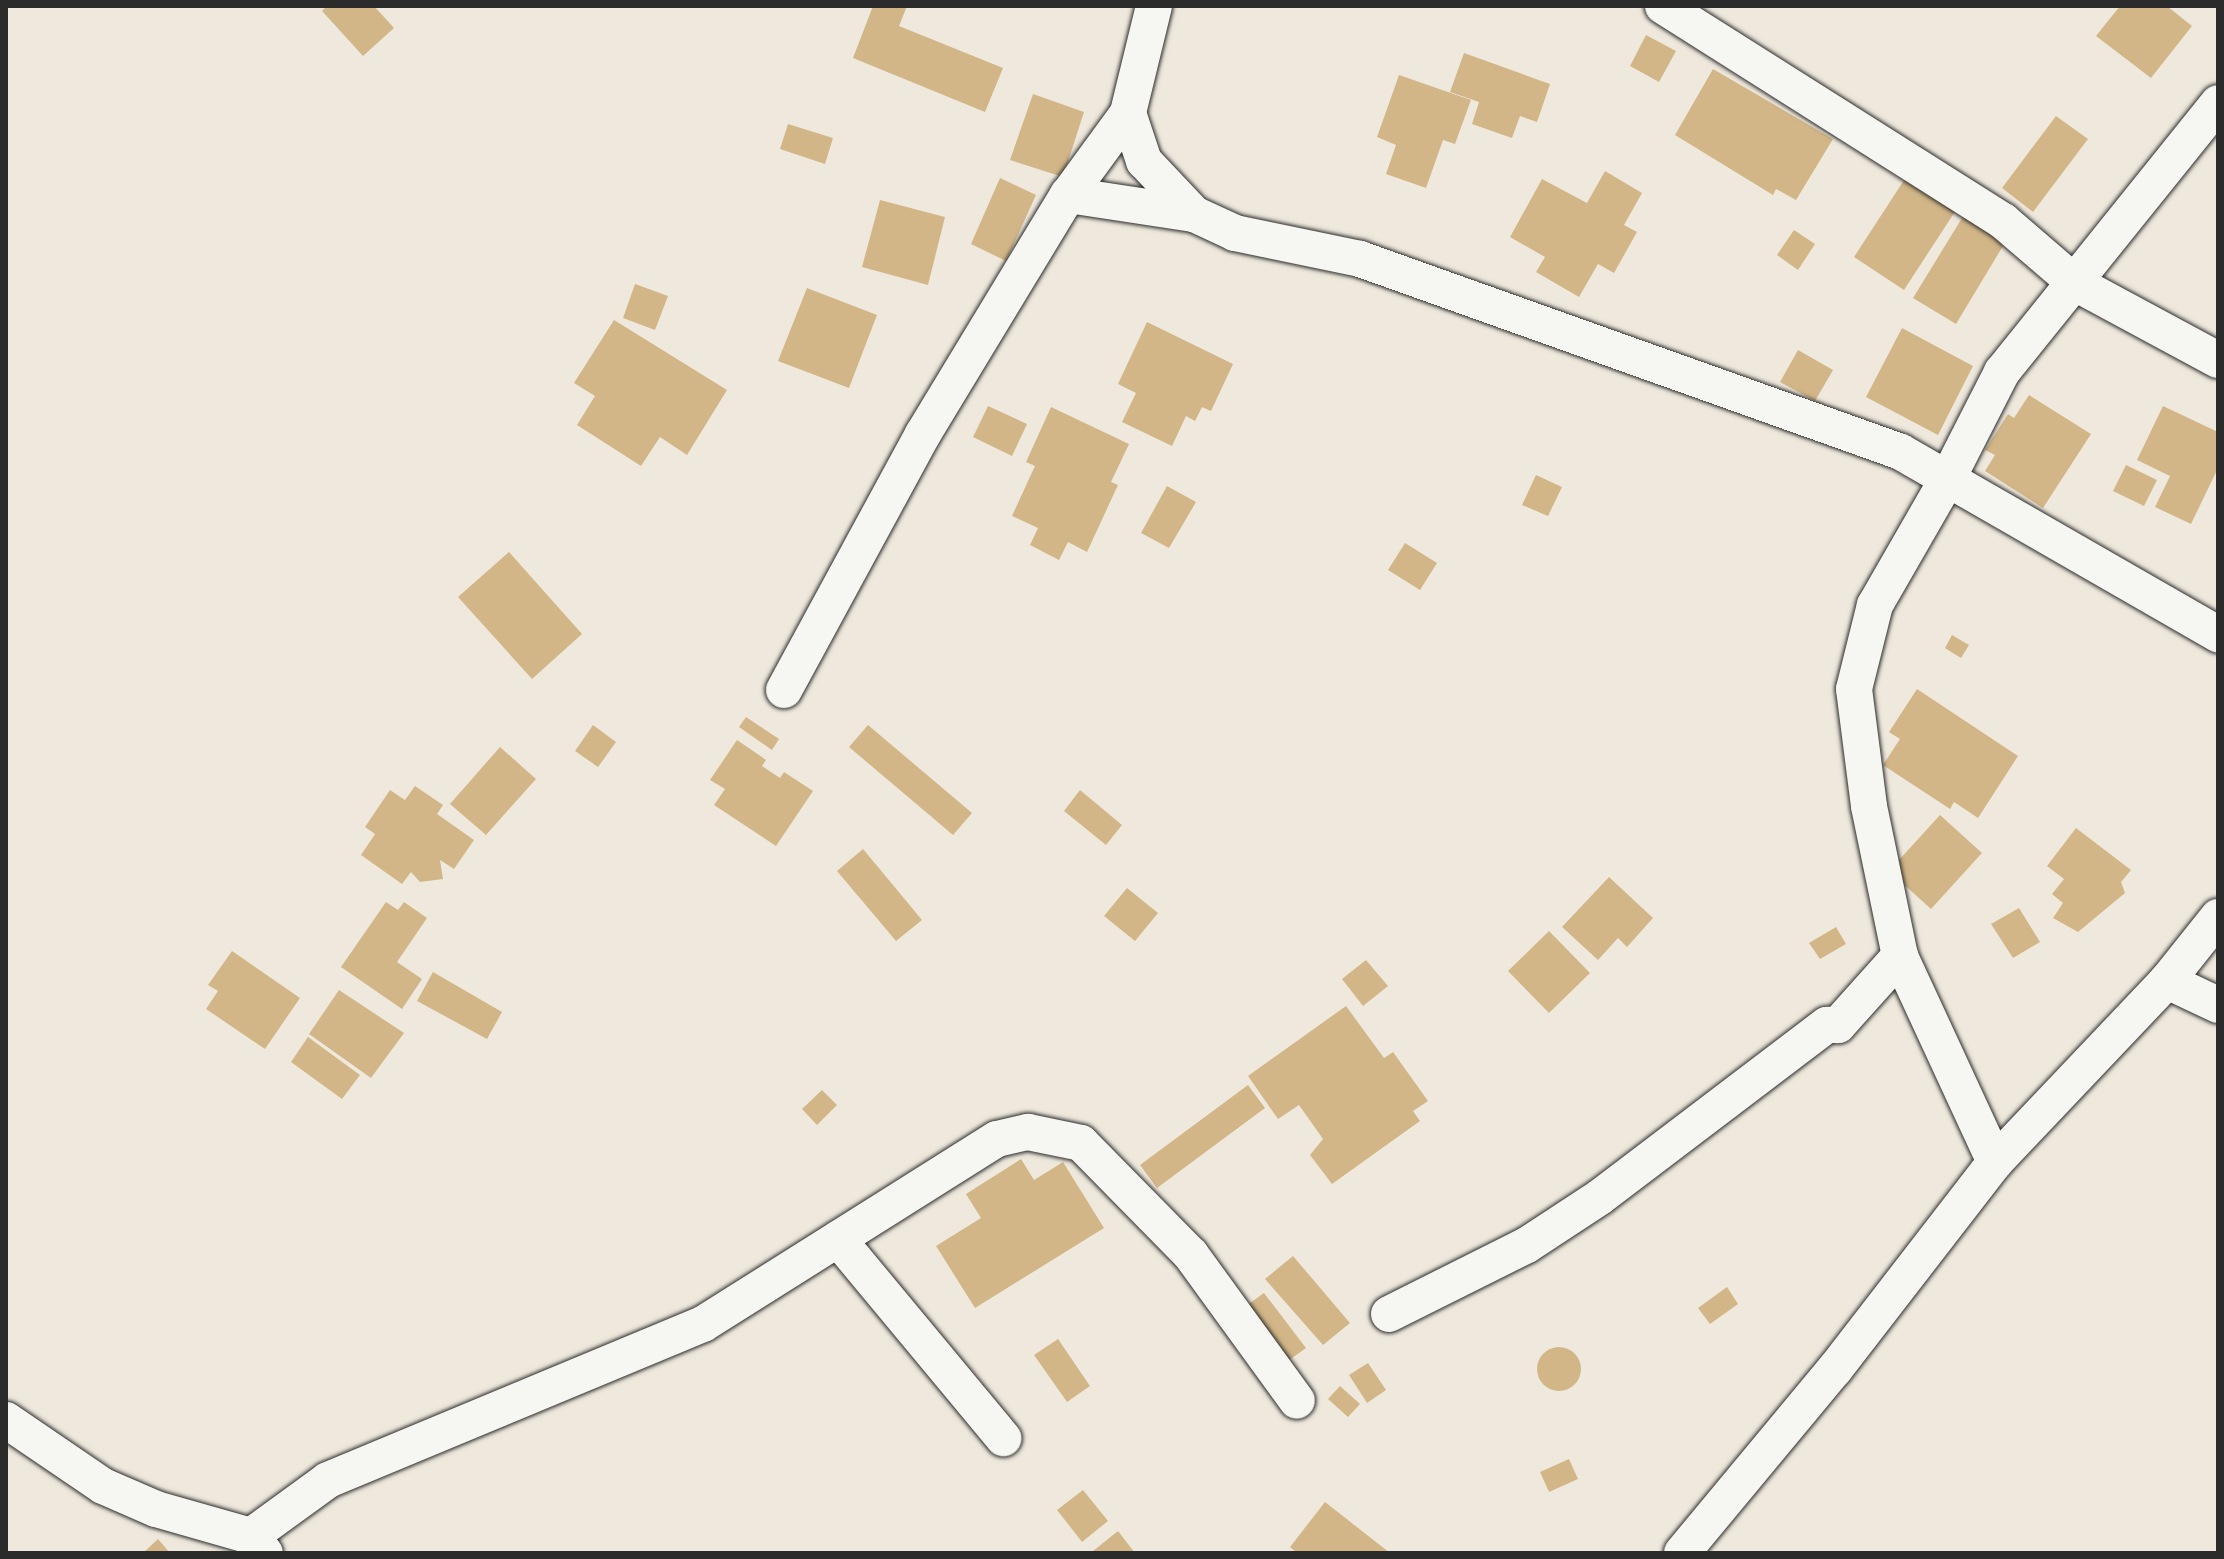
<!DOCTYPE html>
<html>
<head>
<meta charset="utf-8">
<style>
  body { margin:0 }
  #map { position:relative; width:2224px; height:1559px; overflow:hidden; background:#efe9dd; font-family:"Gochi Hand",sans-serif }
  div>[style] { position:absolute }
  .building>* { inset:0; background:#d2b687 }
  .round { border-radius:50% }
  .roads { filter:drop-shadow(0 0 2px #2b2b2b) drop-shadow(0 0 2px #2b2b2b) }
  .minor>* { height:36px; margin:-18px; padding:0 18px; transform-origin:18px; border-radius:18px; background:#f6f6f2 }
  span { translate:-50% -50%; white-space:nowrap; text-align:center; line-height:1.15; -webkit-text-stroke:6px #f6f6f2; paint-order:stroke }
  .frame { position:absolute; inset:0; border:8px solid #2b2b2b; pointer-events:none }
</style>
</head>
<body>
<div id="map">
  <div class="building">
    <div style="clip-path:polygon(327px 6px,374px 6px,394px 28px,363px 56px,322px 11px)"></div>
    <div style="clip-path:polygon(873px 6px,907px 6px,899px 26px,1003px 68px,985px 112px,853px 58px)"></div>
    <div style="clip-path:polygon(2120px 6px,2167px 6px,2192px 26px,2151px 78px,2096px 36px)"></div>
    <div style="clip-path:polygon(1646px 35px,1676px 51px,1659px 82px,1630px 66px)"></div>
    <div style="clip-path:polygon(1464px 53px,1550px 84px,1537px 122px,1520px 116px,1512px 138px,1472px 124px,1479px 102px,1450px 92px)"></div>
    <div style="clip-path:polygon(1713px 69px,1833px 139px,1796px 200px,1776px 189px,1773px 195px,1675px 135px)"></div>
    <div style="clip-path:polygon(1399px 75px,1471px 100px,1455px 144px,1443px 140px,1426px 188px,1386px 174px,1396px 145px,1377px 137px)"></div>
    <div style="clip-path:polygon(1033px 94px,1084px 112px,1063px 177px,1010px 160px)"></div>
    <div style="clip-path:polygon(2056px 116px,2088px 139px,2033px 212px,2002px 188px)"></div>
    <div style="clip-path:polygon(788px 124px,833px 138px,825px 164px,780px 149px)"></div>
    <div style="clip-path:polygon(1605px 171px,1642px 193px,1624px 225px,1637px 232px,1614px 273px,1598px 264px,1579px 297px,1536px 272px,1545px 257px,1510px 237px,1542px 179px,1587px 203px)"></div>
    <div style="clip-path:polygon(1910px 171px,1960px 204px,1904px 290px,1854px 257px)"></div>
    <div style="clip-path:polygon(1000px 178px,1036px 195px,1006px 261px,971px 244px)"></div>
    <div style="clip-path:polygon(880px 200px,945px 217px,928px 285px,862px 267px)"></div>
    <div style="clip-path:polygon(1970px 205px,2012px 231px,1956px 324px,1913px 298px)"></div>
    <div style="clip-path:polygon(1794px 230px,1815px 244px,1798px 270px,1777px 255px)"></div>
    <div style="clip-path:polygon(635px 284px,668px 296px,655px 330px,623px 318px)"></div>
    <div style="clip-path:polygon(807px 288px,877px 315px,849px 388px,778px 361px)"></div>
    <div style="clip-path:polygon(614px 320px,727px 390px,687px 455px,660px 437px,641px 466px,577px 425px,595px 396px,574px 383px)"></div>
    <div style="clip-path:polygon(1147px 322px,1233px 364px,1211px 411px,1202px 407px,1195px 421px,1186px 416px,1172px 446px,1122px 422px,1136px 393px,1118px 384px)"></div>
    <div style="clip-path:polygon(1902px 328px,1973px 366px,1938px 435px,1866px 397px)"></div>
    <div style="clip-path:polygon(1798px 350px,1833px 370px,1815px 401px,1780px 382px)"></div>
    <div style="clip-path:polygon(2029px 395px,2091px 434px,2043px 508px,1985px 471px,1995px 455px,1985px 450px,2008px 414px,2014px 418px)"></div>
    <div style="clip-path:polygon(988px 406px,1027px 424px,1012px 456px,973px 437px)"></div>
    <div style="clip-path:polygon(2163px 406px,2218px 432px,2218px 468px,2191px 524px,2155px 507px,2170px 476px,2137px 460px)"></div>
    <div style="clip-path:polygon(1051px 407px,1129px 444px,1111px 482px,1118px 485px,1087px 552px,1068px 542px,1059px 560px,1030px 545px,1038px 528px,1012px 516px,1035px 466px,1026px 462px)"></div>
    <div style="clip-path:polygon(2126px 465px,2157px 480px,2144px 506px,2113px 491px)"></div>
    <div style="clip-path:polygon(1536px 475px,1562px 487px,1548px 516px,1522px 505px)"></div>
    <div style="clip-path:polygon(1167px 486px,1196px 502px,1169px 548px,1141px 533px)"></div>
    <div style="clip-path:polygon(1405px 543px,1437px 563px,1420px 590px,1388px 570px)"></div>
    <div style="clip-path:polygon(509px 552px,582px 634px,532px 679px,458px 597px)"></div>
    <div style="clip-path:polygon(1952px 635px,1969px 645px,1961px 658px,1945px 648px)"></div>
    <div style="clip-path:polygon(1917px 689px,2018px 756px,1978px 818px,1954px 802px,1950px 809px,1883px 765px,1900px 739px,1889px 732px)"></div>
    <div style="clip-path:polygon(746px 717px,779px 739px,772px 750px,739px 727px)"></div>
    <div style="clip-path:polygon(593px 725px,616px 742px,598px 767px,575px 751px)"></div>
    <div style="clip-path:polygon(868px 725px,972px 813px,953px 835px,849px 747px)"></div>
    <div style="clip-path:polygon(737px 740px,766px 760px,762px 766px,780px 778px,784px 772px,813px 791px,776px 846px,714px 805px,725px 789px,710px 780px)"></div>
    <div style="clip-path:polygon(500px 747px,536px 779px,486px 835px,450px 804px)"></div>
    <div style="clip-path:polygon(415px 786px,443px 805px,437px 814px,474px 840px,454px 869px,440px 860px,443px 879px,420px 882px,411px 872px,402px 884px,361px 855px,375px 834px,365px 827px,390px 790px,405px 800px)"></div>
    <div style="clip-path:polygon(1080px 790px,1122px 825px,1106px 845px,1064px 811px)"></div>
    <div style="clip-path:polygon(1940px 815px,1982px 853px,1931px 909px,1889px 871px)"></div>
    <div style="clip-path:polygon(2076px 828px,2131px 870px,2121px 882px,2125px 893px,2078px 932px,2053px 918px,2063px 903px,2052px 894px,2064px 879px,2047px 866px)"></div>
    <div style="clip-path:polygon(863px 849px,922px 920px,896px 941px,837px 871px)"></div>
    <div style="clip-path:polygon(1609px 877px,1653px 918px,1627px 947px,1618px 938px,1598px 960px,1562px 927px)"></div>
    <div style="clip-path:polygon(1127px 888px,1158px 913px,1135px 941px,1104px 916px)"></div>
    <div style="clip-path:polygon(386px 902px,398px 910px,404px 902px,427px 918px,397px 962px,422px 979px,402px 1009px,341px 967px)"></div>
    <div style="clip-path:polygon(2019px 908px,2040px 942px,2013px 958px,1991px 924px)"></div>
    <div style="clip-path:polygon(1836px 927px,1846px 944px,1820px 959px,1809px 943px)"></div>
    <div style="clip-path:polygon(1549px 931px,1590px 973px,1549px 1013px,1508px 971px)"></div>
    <div style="clip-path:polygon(232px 951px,300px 998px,265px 1049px,206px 1009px,218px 991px,208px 985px)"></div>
    <div style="clip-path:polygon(1366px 960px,1388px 986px,1363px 1006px,1342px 979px)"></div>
    <div style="clip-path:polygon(433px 972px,502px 1012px,487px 1039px,417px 1001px)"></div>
    <div style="clip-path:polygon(339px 990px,404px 1033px,371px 1078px,309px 1034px)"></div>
    <div style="clip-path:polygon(1346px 1006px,1384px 1058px,1393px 1052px,1428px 1101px,1413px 1111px,1420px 1121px,1332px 1184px,1310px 1155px,1323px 1139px,1299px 1105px,1278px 1119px,1248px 1076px)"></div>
    <div style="clip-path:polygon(308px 1037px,360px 1075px,342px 1099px,291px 1062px)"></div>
    <div style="clip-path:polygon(1248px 1085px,1265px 1108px,1157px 1188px,1140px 1165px)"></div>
    <div style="clip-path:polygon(822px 1090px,837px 1105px,817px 1125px,802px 1109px)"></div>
    <div style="clip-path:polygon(1021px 1159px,1034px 1180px,1063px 1162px,1104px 1228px,975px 1308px,936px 1246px,981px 1218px,966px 1194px)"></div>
    <div style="clip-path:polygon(1293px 1256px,1350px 1323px,1323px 1345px,1265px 1279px)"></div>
    <div style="clip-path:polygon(1727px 1287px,1738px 1304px,1710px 1324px,1698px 1308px)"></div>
    <div style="clip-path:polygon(1264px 1293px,1306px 1348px,1281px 1366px,1239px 1311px)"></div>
    <div style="clip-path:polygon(1058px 1339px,1090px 1386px,1067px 1402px,1034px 1355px)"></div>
    <div class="round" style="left:1537px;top:1347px;width:44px;height:44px"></div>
    <div style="clip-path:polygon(1368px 1363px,1386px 1390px,1367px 1403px,1349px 1375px)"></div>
    <div style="clip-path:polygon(1340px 1386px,1360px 1404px,1348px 1417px,1328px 1399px)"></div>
    <div style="clip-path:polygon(1569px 1459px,1578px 1479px,1549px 1492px,1540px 1472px)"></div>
    <div style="clip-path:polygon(1083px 1490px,1108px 1521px,1082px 1542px,1057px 1510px)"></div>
    <div style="clip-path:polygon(1325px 1502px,1390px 1553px,1297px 1553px,1290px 1547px)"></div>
    <div style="clip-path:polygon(1118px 1531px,1135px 1553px,1095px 1553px,1093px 1551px)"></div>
    <div style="clip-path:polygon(158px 1539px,170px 1553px,143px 1553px)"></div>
  </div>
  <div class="roads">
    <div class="minor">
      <div style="left:1154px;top:6px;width:110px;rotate:103.7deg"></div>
      <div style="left:1128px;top:113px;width:51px;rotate:71.6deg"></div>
      <div style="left:1144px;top:161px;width:73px;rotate:46.7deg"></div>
      <div style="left:1194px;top:214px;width:45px;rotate:24.9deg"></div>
      <div style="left:1235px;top:233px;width:128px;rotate:11.7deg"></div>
      <div style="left:1360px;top:259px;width:574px;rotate:19.63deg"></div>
      <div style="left:1901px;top:452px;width:366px;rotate:29.9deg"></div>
      <div style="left:1663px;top:6px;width:402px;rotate:32.3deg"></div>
      <div style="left:2003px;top:221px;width:95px;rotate:40.7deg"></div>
      <div style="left:2075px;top:283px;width:162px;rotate:28.3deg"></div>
      <div style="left:1068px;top:195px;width:127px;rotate:8.6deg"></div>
      <div style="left:784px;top:690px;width:291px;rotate:-61.5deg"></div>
      <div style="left:923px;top:434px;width:280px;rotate:-58.8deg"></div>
      <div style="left:1068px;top:195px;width:102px;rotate:-53.8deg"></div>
      <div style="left:2167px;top:981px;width:56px;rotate:25.2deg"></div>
      <div style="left:1995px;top:1162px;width:227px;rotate:-114.8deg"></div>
      <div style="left:1900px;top:956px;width:153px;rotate:-101.7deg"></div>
      <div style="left:1869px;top:806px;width:118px;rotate:-97.3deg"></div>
      <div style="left:1854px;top:689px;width:87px;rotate:-76deg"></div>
      <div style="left:1875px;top:605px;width:146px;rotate:-60.1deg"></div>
      <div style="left:1948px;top:478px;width:119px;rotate:-63deg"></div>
      <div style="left:2002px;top:372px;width:345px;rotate:-51.2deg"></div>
      <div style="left:838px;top:1239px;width:259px;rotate:50.3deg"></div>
      <div style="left:1389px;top:1314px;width:154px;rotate:-26.6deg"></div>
      <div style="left:1527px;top:1245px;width:87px;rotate:-33.3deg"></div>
      <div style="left:1600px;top:1197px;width:285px;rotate:-37.2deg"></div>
      <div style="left:1827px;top:1025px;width:11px"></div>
      <div style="left:1838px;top:1025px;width:93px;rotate:-48.1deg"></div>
      <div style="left:6px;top:1420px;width:117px;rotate:34.2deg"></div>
      <div style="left:103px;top:1486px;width:58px;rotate:23.5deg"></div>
      <div style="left:156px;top:1509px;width:99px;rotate:15.9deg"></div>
      <div style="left:251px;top:1536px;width:22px;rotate:51deg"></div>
      <div style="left:251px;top:1536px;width:95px;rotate:-36deg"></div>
      <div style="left:328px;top:1480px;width:406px;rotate:-22.6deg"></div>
      <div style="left:703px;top:1324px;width:347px;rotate:-32.2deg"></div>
      <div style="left:997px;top:1139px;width:32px;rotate:-13deg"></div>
      <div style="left:1028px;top:1132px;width:54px;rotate:11.7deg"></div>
      <div style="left:1081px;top:1143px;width:157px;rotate:45.5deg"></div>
      <div style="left:1191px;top:1255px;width:180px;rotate:54deg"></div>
      <div style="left:1682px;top:1553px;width:239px;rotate:-50.3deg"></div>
      <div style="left:1835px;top:1369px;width:262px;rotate:-52.3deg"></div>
      <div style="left:1995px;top:1162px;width:250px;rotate:-46.5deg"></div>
      <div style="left:2167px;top:981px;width:82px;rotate:-51.4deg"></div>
    </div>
  </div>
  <div class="frame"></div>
</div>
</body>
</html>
